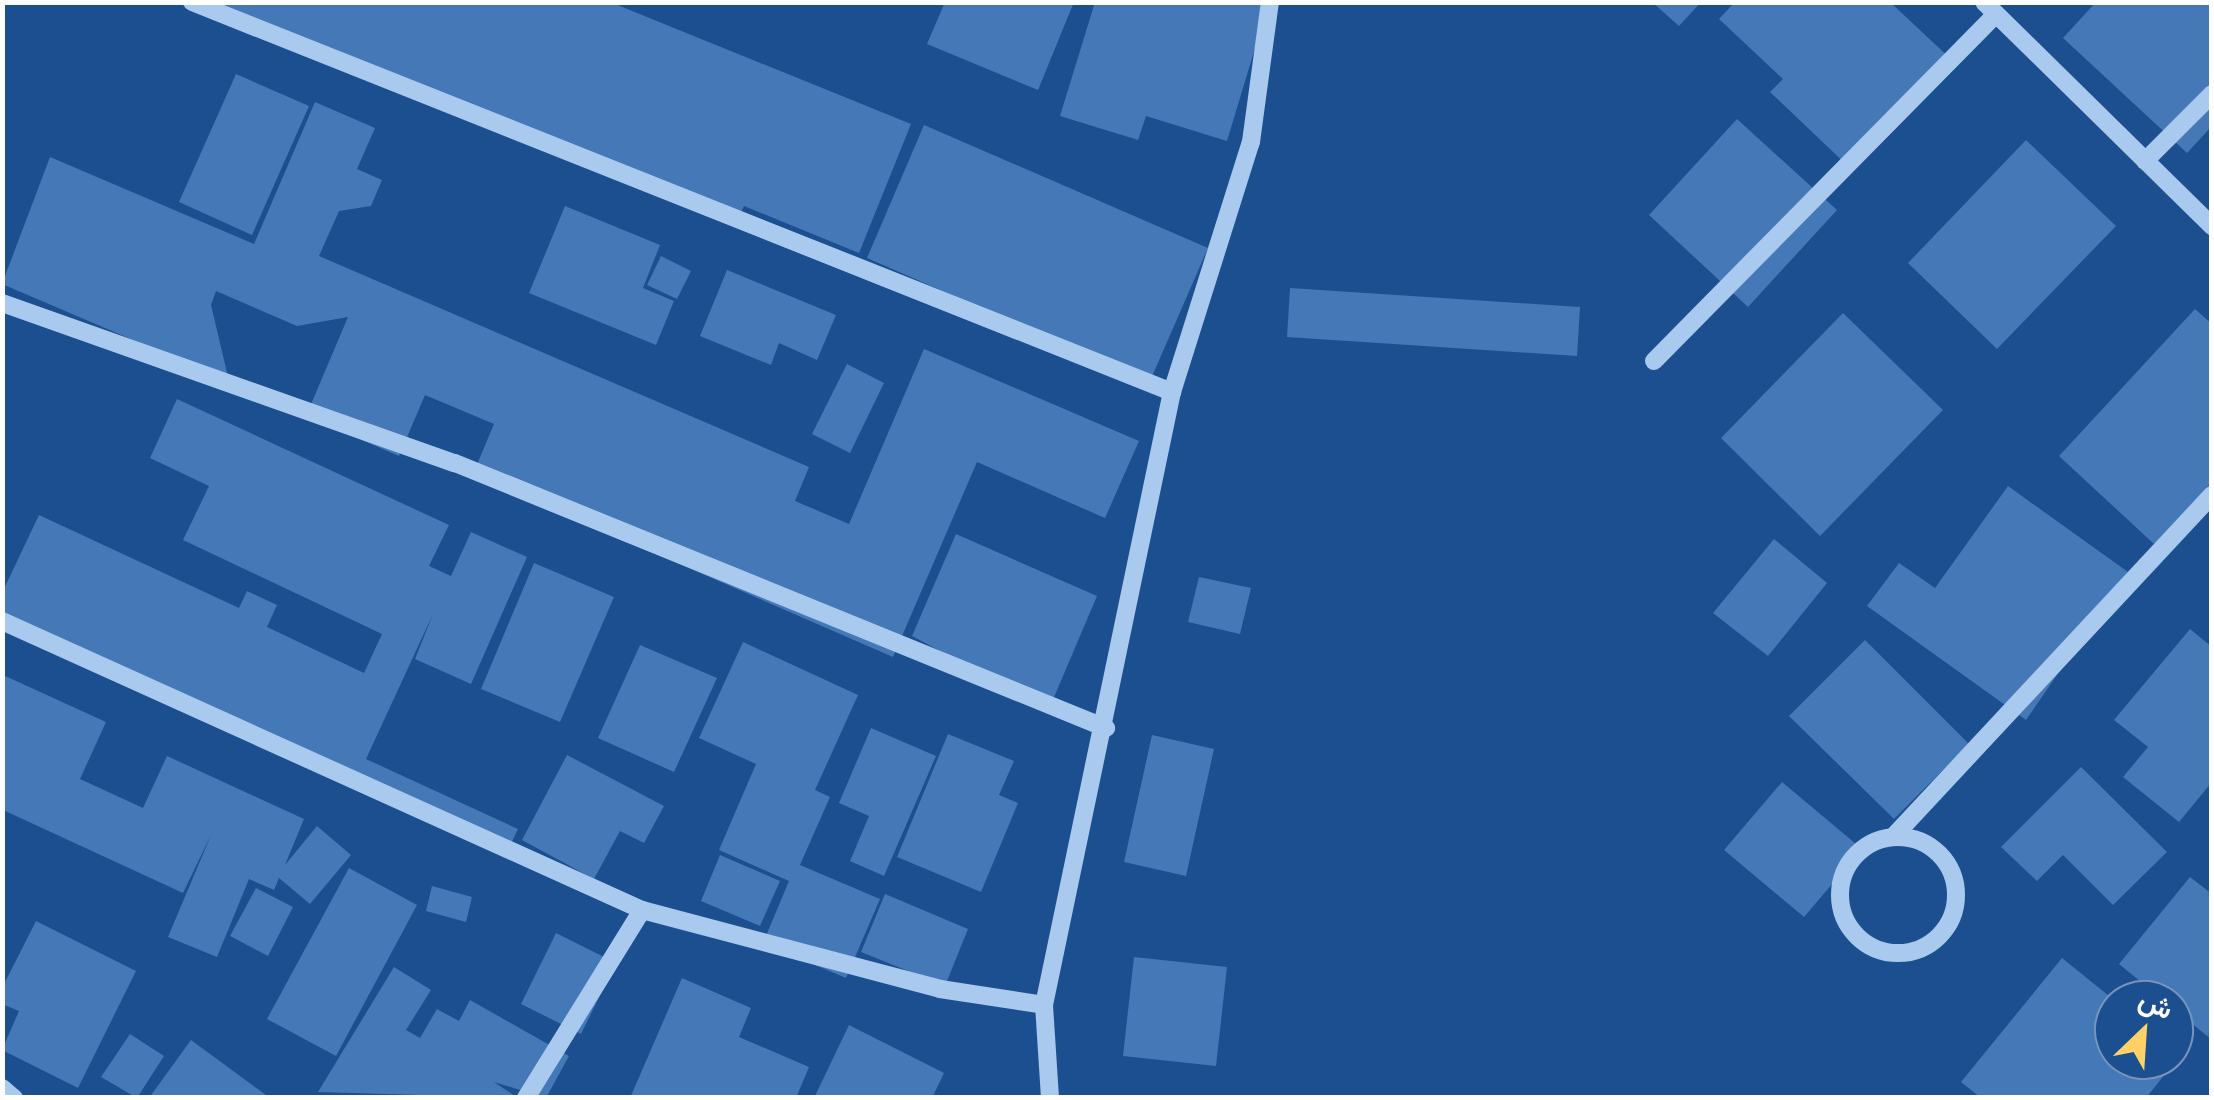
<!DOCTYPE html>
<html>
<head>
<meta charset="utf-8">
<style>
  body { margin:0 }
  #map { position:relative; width:2214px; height:1100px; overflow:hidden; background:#1b4f8f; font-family:"Source Sans 3",Vazirmatn,sans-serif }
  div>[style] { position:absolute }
  .building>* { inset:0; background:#4478b7 }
  .minor>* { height:18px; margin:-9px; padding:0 9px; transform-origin:9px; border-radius:9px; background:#a9c9ee }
  .minor>.ring { margin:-9px; padding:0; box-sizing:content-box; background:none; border:18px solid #a9c9ee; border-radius:50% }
  span { translate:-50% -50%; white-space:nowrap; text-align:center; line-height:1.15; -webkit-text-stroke:9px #1b4f8f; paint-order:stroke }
  .frame { position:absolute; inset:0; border:5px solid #fff; pointer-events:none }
  .north { position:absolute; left:2094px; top:980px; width:100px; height:100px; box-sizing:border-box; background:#1b4f8f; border:2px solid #7695bc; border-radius:50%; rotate:25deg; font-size:28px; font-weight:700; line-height:40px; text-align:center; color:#fff }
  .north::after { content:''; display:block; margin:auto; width:35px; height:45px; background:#ffd166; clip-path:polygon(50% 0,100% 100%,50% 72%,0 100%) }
</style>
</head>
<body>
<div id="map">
  <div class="building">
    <div style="clip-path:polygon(209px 2px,610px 2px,911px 124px,859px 253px,744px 206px,739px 217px)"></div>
    <div style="clip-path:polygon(945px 2px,1074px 2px,1038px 90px,927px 44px)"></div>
    <div style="clip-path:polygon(1095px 2px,1269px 2px,1227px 141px,1146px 116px,1138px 140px,1060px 116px)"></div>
    <div style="clip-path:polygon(1652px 2px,1701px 2px,1679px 26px)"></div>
    <div style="clip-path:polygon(1735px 2px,1890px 2px,1954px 62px,1852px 170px,1770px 92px,1783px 79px,1719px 19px)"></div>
    <div style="clip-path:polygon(2096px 2px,2212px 2px,2212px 126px,2187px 153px,2063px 38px)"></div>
    <div style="clip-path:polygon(236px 74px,309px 106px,252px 235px,179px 202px)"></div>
    <div style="clip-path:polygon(315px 102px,375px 128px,357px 169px,382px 180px,371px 206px,339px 211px,319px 256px,809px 467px,795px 501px,849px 524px,924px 349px,1139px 441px,1105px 518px,977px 462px,893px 657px,473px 474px,494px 424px,425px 395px,399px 456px,306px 416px,348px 317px,297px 326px,216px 291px,211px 305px,229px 381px,2px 284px,50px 157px,254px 244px)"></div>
    <div style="clip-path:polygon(1737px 119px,1837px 210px,1748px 307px,1649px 215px)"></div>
    <div style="clip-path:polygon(924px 125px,1208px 248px,1150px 381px,867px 258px)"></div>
    <div style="clip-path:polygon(2026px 140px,2116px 226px,1997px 349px,1908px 263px)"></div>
    <div style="clip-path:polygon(565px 206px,660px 245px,643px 288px,674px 301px,656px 345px,529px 293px)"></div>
    <div style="clip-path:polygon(661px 256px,691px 271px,677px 299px,647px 285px)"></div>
    <div style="clip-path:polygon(727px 270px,836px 315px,817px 360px,779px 343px,771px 365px,700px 336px)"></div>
    <div style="clip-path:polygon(1290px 288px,1580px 307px,1577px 356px,1287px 337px)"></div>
    <div style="clip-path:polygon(2195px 309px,2212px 324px,2212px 482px,2154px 544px,2059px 456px)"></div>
    <div style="clip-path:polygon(1843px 313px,1943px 410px,1820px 536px,1721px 438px)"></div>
    <div style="clip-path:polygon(847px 364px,884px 383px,850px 453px,812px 434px)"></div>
    <div style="clip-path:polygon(177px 399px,449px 525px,429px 566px,451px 576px,471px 532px,527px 557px,471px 684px,415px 659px,433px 614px,366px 759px,518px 829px,507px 852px,2px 616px,2px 593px,39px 515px,239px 608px,247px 591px,277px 605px,267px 627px,364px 673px,382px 634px,183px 540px,209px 486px,150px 458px)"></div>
    <div style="clip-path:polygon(2008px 486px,2128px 572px,2026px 720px,1867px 606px,1899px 563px,1935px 588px)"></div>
    <div style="clip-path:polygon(956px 534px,1097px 596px,1049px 709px,912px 636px)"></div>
    <div style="clip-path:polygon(1774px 539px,1827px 583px,1768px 656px,1713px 613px)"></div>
    <div style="clip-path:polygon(534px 563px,614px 597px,560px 722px,481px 689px)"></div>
    <div style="clip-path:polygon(1199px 577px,1251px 588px,1240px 634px,1188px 622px)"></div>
    <div style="clip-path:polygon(2190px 629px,2212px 647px,2212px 782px,2179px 822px,2123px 777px,2148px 747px,2114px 720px)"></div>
    <div style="clip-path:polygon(1865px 640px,1969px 744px,1894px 819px,1789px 716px)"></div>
    <div style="clip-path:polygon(743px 642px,858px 695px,815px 790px,830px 797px,800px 865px,880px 899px,846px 978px,763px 943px,789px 881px,719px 850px,756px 764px,699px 738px)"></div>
    <div style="clip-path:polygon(640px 645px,717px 678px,674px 772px,598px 738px)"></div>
    <div style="clip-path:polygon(3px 675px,106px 722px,80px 779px,143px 808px,167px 756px,304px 819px,285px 865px,317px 826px,351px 855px,310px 904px,279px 878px,274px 890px,249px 879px,217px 957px,168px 937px,211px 835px,183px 893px,3px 810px)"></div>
    <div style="clip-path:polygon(871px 728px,936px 756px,884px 876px,850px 861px,869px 816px,839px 803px)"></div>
    <div style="clip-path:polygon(948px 734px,1014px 761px,999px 795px,1018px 803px,981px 892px,897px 857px)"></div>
    <div style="clip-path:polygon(1152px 735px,1214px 749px,1186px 876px,1124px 862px)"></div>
    <div style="clip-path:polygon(567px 755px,664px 806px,644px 843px,620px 831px,594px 879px,522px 840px)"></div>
    <div style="clip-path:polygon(2081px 767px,2167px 852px,2113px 905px,2063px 855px,2037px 881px,2001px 847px)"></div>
    <div style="clip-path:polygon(1782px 782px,1862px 849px,1804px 917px,1724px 850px)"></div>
    <div style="clip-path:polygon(720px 855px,780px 881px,760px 926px,701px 901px)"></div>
    <div style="clip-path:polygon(349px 868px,417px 905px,336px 1056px,267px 1019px)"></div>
    <div style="clip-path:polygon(2190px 877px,2212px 894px,2212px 1040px,2119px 964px)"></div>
    <div style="clip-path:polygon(432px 886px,472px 897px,466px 922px,426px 911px)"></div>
    <div style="clip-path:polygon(256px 888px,293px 907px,268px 956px,230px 936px)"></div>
    <div style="clip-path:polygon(885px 894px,968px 929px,945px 986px,861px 952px)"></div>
    <div style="clip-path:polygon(36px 921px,136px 971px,78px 1088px,2px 1050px,19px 1011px,2px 1004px,2px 988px)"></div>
    <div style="clip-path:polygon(556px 933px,616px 963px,581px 1034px,521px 1004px)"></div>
    <div style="clip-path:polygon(1134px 957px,1227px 967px,1216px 1066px,1123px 1056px)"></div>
    <div style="clip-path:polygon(2062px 958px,2114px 1000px,2114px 1060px,2181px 1054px,2146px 1098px,1981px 1098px,1961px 1082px)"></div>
    <div style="clip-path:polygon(394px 967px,431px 990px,406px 1030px,420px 1038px,437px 1009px,459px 1021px,470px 1000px,569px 1056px,546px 1098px,494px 1082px,518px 1098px,318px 1092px)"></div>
    <div style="clip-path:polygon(682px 978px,751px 1008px,739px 1037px,809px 1067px,796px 1098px,630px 1098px)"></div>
    <div style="clip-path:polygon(849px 1025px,944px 1073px,932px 1098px,814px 1098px)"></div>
    <div style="clip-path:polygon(130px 1034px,164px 1056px,137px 1098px,101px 1077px)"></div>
    <div style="clip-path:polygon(191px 1040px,270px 1098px,149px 1098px)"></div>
  </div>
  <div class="minor">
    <div style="left:192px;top:2px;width:1055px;rotate:21.7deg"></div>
    <div style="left:1984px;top:2px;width:320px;rotate:44.5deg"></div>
    <div style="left:2145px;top:161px;width:95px;rotate:-45deg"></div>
    <div style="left:2px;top:303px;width:480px;rotate:19.5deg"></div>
    <div style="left:455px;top:463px;width:703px;rotate:22.15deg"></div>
    <div style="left:1654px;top:361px;width:487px;rotate:-45.4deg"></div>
    <div style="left:2px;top:621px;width:702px;rotate:24.3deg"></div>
    <div style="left:642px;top:910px;width:308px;rotate:14.8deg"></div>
    <div style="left:940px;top:989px;width:105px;rotate:8.7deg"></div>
    <div style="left:1044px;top:1005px;width:626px;rotate:-78.21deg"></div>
    <div style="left:1172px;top:392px;width:262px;rotate:-72.5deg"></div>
    <div style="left:1251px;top:142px;width:141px;rotate:-82.3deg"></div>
    <div style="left:1893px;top:837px;width:468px;rotate:-47deg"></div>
    <div class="ring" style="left:1840px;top:837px;width:98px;height:98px"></div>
    <div style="left:1044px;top:1005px;width:93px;rotate:86.3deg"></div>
    <div style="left:2px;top:1088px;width:16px;rotate:40deg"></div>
    <div style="left:526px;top:1098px;width:221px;rotate:-58.3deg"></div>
  </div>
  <div class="frame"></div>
  <div class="north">ش</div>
</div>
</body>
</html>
